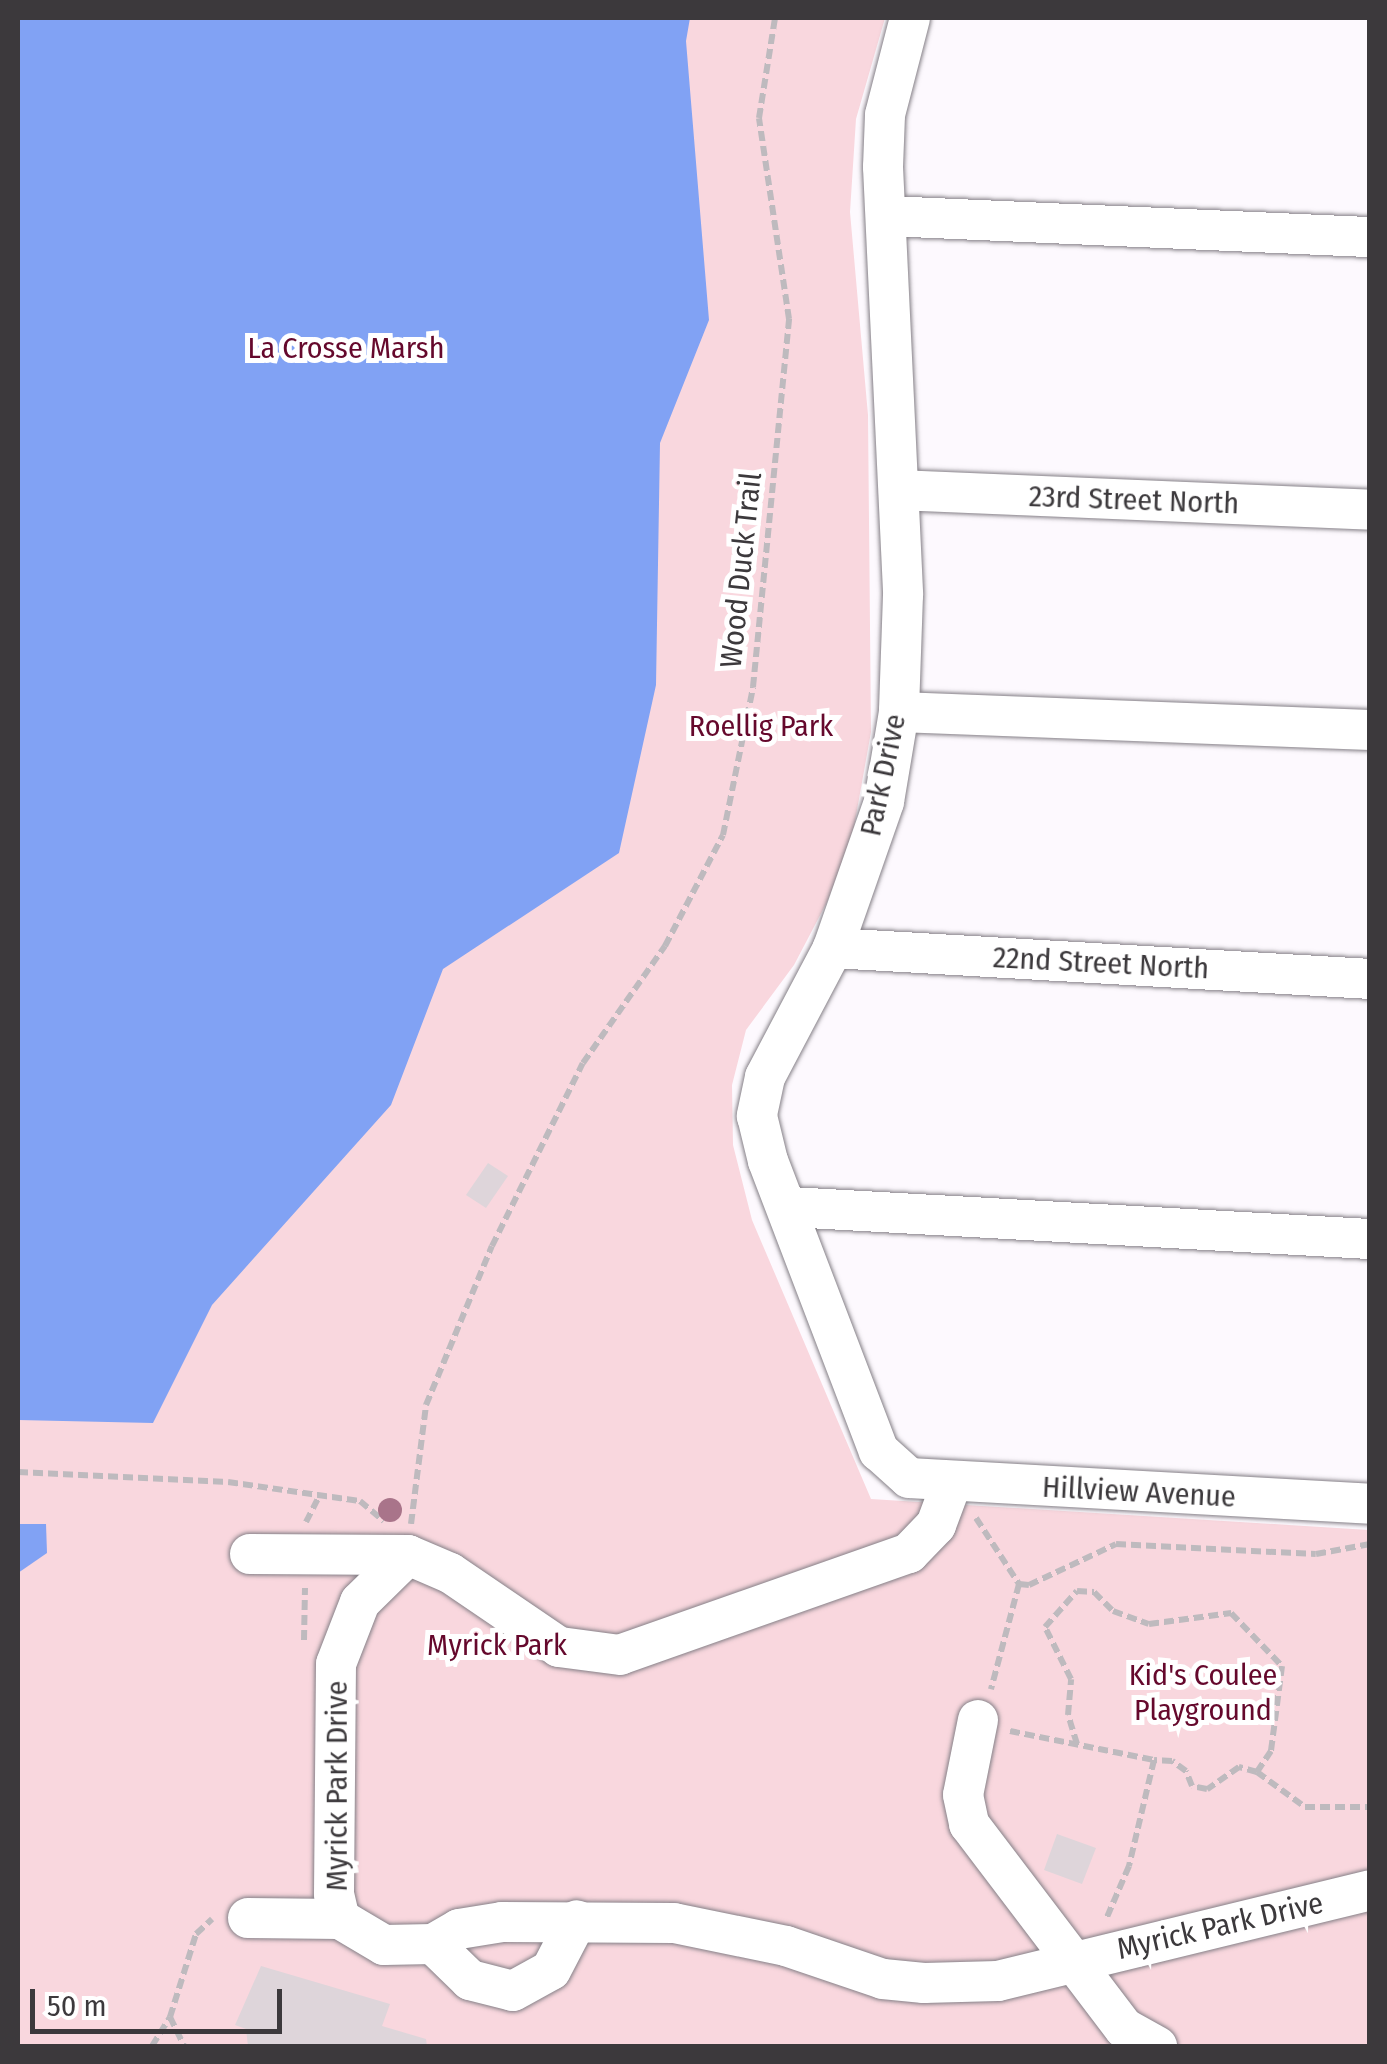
<!DOCTYPE html>
<html>
<head>
<meta charset="utf-8">
<style>
  body { margin:0 }
  #map { position:relative; width:1387px; height:2064px; overflow:hidden; background:#fdf9fe; font-family:"Fira Sans Condensed",sans-serif }
  div>[style] { position:absolute }
  .green>* { inset:0; background:#f9d7de }
  .water>* { inset:0; background:#81a2f4 }
  .building>* { inset:0; background:#ded5da }
  .path>* { height:6px; margin-top:-3px; transform-origin:0; background:repeating-linear-gradient(90deg,#bebabe 0 10px,transparent 0 15px) }
  .roads { filter:drop-shadow(0 0 2px #858087) drop-shadow(0 0 2px #858087) }
  .minor>* { height:40px; margin:-20px; padding:0 20px; transform-origin:20px; border-radius:20px; background:#fff }
  .trees>* { width:24px; height:24px; margin:-12px; border-radius:50%; background:#a9748a }
  span { translate:-50% -50%; white-space:nowrap; text-align:center; line-height:1.15; -webkit-text-stroke:10px #fff; paint-order:stroke }
  .park-label { font-size:30px; color:#65082c }
  .street-label { font-size:30px; color:#3c393c }
  .frame { position:absolute; inset:0; border:20px solid #3c393c; pointer-events:none }
  .scale { position:absolute; left:30px; top:1989px; width:252px; height:45px; box-sizing:border-box; border:5px solid #3c393c; border-top:0; padding-left:12px; font-size:30px; line-height:35px; white-space:nowrap; color:#3c393c; -webkit-text-stroke:8px #fff; paint-order:stroke }
</style>
</head>
<body>
<div id="map">
  <div class="green">
    <div style="clip-path:polygon(18px 18px,885px 18px,856px 119px,850px 212px,868px 415px,871px 732px,852px 838px,827px 902px,794px 965px,746px 1030px,732px 1085px,733px 1145px,752px 1220px,871px 1499px,1369px 1530px,1369px 2046px,18px 2046px)"></div>
  </div>
  <div class="water">
    <div style="clip-path:polygon(18px 18px,690px 18px,686px 41px,709px 320px,660px 443px,656px 685px,619px 853px,443px 969px,391px 1105px,212px 1305px,153px 1423px,18px 1420px)"></div>
    <div style="clip-path:polygon(18px 1524px,46px 1524px,47px 1553px,18px 1573px)"></div>
  </div>
  <div class="building">
    <div style="clip-path:polygon(488px 1163px,508px 1176px,486px 1208px,466px 1195px)"></div>
    <div style="clip-path:polygon(1057px 1834px,1096px 1848px,1082px 1884px,1044px 1870px)"></div>
    <div style="clip-path:polygon(261px 1966px,390px 2004px,382px 2026px,426px 2039px,427px 2046px,248px 2046px,246px 2029px,235px 2025px)"></div>
  </div>
  <div class="path">
    <div style="left:18px;top:1472px;width:210px;rotate:2.7deg"></div>
    <div style="left:228px;top:1482px;width:133px;rotate:8.2deg"></div>
    <div style="left:360px;top:1501px;width:31px;rotate:40deg"></div>
    <div style="left:976px;top:1518px;width:79px;rotate:56.9deg"></div>
    <div style="left:1019px;top:1584px;width:109px;rotate:104.9deg"></div>
    <div style="left:306px;top:1522px;width:31px;rotate:-63deg"></div>
    <div style="left:411px;top:1524px;width:120px;rotate:-82.8deg"></div>
    <div style="left:426px;top:1405px;width:172px;rotate:-67.5deg"></div>
    <div style="left:492px;top:1246px;width:204px;rotate:-63.6deg"></div>
    <div style="left:583px;top:1063px;width:143px;rotate:-55deg"></div>
    <div style="left:665px;top:946px;width:125px;rotate:-62.4deg"></div>
    <div style="left:723px;top:835px;width:151px;rotate:-78.5deg"></div>
    <div style="left:753px;top:687px;width:370px;rotate:-84.4deg"></div>
    <div style="left:789px;top:319px;width:203px;rotate:-98.5deg"></div>
    <div style="left:759px;top:118px;width:101px;rotate:-80.9deg"></div>
    <div style="left:1019px;top:1584px;width:10px;rotate:6deg"></div>
    <div style="left:1029px;top:1585px;width:96px;rotate:-25.2deg"></div>
    <div style="left:1116px;top:1544px;width:200px;rotate:2.9deg"></div>
    <div style="left:1316px;top:1554px;width:55px;rotate:-10.5deg"></div>
    <div style="left:304px;top:1640px;width:52px;rotate:-88.9deg"></div>
    <div style="left:1010px;top:1731px;width:147px;rotate:11.4deg"></div>
    <div style="left:1154px;top:1760px;width:109px;rotate:103.3deg"></div>
    <div style="left:1129px;top:1866px;width:56px;rotate:113.3deg"></div>
    <div style="left:1077px;top:1744px;width:30px;rotate:-107deg"></div>
    <div style="left:1068px;top:1715px;width:36px;rotate:-85deg"></div>
    <div style="left:1071px;top:1679px;width:58px;rotate:-116.6deg"></div>
    <div style="left:1045px;top:1627px;width:48px;rotate:-48.4deg"></div>
    <div style="left:1077px;top:1591px;width:17px;rotate:3deg"></div>
    <div style="left:1094px;top:1592px;width:27px;rotate:45deg"></div>
    <div style="left:1113px;top:1611px;width:38px;rotate:20deg"></div>
    <div style="left:1149px;top:1624px;width:83px;rotate:-7.6deg"></div>
    <div style="left:1231px;top:1613px;width:74px;rotate:46.1deg"></div>
    <div style="left:1282px;top:1666px;width:86px;rotate:97.4deg"></div>
    <div style="left:1271px;top:1751px;width:25px;rotate:124deg"></div>
    <div style="left:1257px;top:1772px;width:19px;rotate:-164deg"></div>
    <div style="left:1239px;top:1767px;width:39px;rotate:145deg"></div>
    <div style="left:1207px;top:1789px;width:15px;rotate:-169deg"></div>
    <div style="left:1192px;top:1786px;width:16px;rotate:-112deg"></div>
    <div style="left:1186px;top:1771px;width:17px;rotate:-144deg"></div>
    <div style="left:1172px;top:1761px;width:18px;rotate:-177deg"></div>
    <div style="left:1257px;top:1772px;width:59px;rotate:36.1deg"></div>
    <div style="left:1305px;top:1807px;width:65px"></div>
    <div style="left:170px;top:2017px;width:32px;rotate:64deg"></div>
    <div style="left:152px;top:2046px;width:34px;rotate:-58deg"></div>
    <div style="left:170px;top:2017px;width:87px;rotate:-72.6deg"></div>
    <div style="left:196px;top:1934px;width:22px;rotate:-43deg"></div>
  </div>
  <div class="roads">
    <div class="minor">
      <div style="left:910px;top:18px;width:100px;rotate:104.5deg"></div>
      <div style="left:885px;top:115px;width:52px;rotate:92.2deg"></div>
      <div style="left:883px;top:167px;width:428px;rotate:87.3deg"></div>
      <div style="left:903px;top:595px;width:117px;rotate:92deg"></div>
      <div style="left:899px;top:712px;width:91px;rotate:99.5deg"></div>
      <div style="left:884px;top:802px;width:155px;rotate:109.3deg"></div>
      <div style="left:833px;top:948px;width:146px;rotate:117.8deg"></div>
      <div style="left:765px;top:1077px;width:40px;rotate:102deg"></div>
      <div style="left:757px;top:1116px;width:46px;rotate:76.3deg"></div>
      <div style="left:768px;top:1161px;width:311px;rotate:69.1deg"></div>
      <div style="left:879px;top:1451px;width:40px;rotate:42deg"></div>
      <div style="left:909px;top:1478px;width:462px;rotate:3.2deg"></div>
      <div style="left:887px;top:216px;width:483px;rotate:2.5deg"></div>
      <div style="left:899px;top:490px;width:471px;rotate:2.4deg"></div>
      <div style="left:899px;top:712px;width:471px;rotate:2.2deg"></div>
      <div style="left:833px;top:948px;width:538px;rotate:3.3deg"></div>
      <div style="left:790px;top:1207px;width:581px;rotate:3.16deg"></div>
      <div style="left:952px;top:1482px;width:46px;rotate:110.4deg"></div>
      <div style="left:936px;top:1525px;width:39px;rotate:134deg"></div>
      <div style="left:909px;top:1553px;width:306px;rotate:160.6deg"></div>
      <div style="left:620px;top:1655px;width:62px;rotate:-172.5deg"></div>
      <div style="left:559px;top:1647px;width:132px;rotate:-145.8deg"></div>
      <div style="left:450px;top:1573px;width:46px;rotate:-156.8deg"></div>
      <div style="left:408px;top:1555px;width:67px;rotate:135.6deg"></div>
      <div style="left:360px;top:1602px;width:66px;rotate:111.2deg"></div>
      <div style="left:336px;top:1664px;width:230px;rotate:90.5deg"></div>
      <div style="left:334px;top:1894px;width:26px;rotate:77deg"></div>
      <div style="left:340px;top:1919px;width:51px;rotate:30.6deg"></div>
      <div style="left:384px;top:1945px;width:49px;rotate:-1.2deg"></div>
      <div style="left:433px;top:1944px;width:30px;rotate:-30deg"></div>
      <div style="left:459px;top:1929px;width:44px;rotate:-9.2deg"></div>
      <div style="left:502px;top:1922px;width:172px;rotate:0.3deg"></div>
      <div style="left:674px;top:1923px;width:114px;rotate:11.6deg"></div>
      <div style="left:786px;top:1946px;width:102px;rotate:18.8deg"></div>
      <div style="left:883px;top:1979px;width:41px;rotate:5.6deg"></div>
      <div style="left:924px;top:1983px;width:74px;rotate:-1.5deg"></div>
      <div style="left:998px;top:1981px;width:383px;rotate:-13.7deg"></div>
      <div style="left:250px;top:1554px;width:158px;rotate:0.4deg"></div>
      <div style="left:978px;top:1720px;width:76px;rotate:101.3deg"></div>
      <div style="left:963px;top:1795px;width:30px;rotate:78deg"></div>
      <div style="left:969px;top:1824px;width:256px;rotate:52.8deg"></div>
      <div style="left:1124px;top:2028px;width:38px;rotate:29deg"></div>
      <div style="left:248px;top:1918px;width:92px;rotate:0.6deg"></div>
      <div style="left:433px;top:1944px;width:52px;rotate:44.2deg"></div>
      <div style="left:470px;top:1980px;width:44px;rotate:14.3deg"></div>
      <div style="left:513px;top:1991px;width:43px;rotate:-28.9deg"></div>
      <div style="left:551px;top:1970px;width:56px;rotate:-62.5deg"></div>
    </div>
  </div>
  <div class="trees">
    <div style="left:390px;top:1510px"></div>
  </div>
  <div class="park-label">
    <span style="left:346px;top:348px">La Crosse Marsh</span>
    <span style="left:761px;top:726px">Roellig Park</span>
    <span style="left:497px;top:1645px">Myrick Park</span>
    <span style="left:1203px;top:1692px">Kid's Coulee<br>Playground</span>
  </div>
  <div class="street-label">
    <span style="left:1134px;top:500px;rotate:2deg">23rd Street North</span>
    <span style="left:741px;top:570px;rotate:-84deg">Wood Duck Trail</span>
    <span style="left:883px;top:775px;rotate:-78deg">Park Drive</span>
    <span style="left:1101px;top:963px;rotate:3deg">22nd Street North</span>
    <span style="left:1139px;top:1492px;rotate:3deg">Hillview Avenue</span>
    <span style="left:337px;top:1786px;rotate:-90deg">Myrick Park Drive</span>
    <span style="left:1220px;top:1926px;rotate:-13deg">Myrick Park Drive</span>
  </div>
  <div class="frame"></div>
  <div class="scale">50 m</div>
</div>
</body>
</html>
